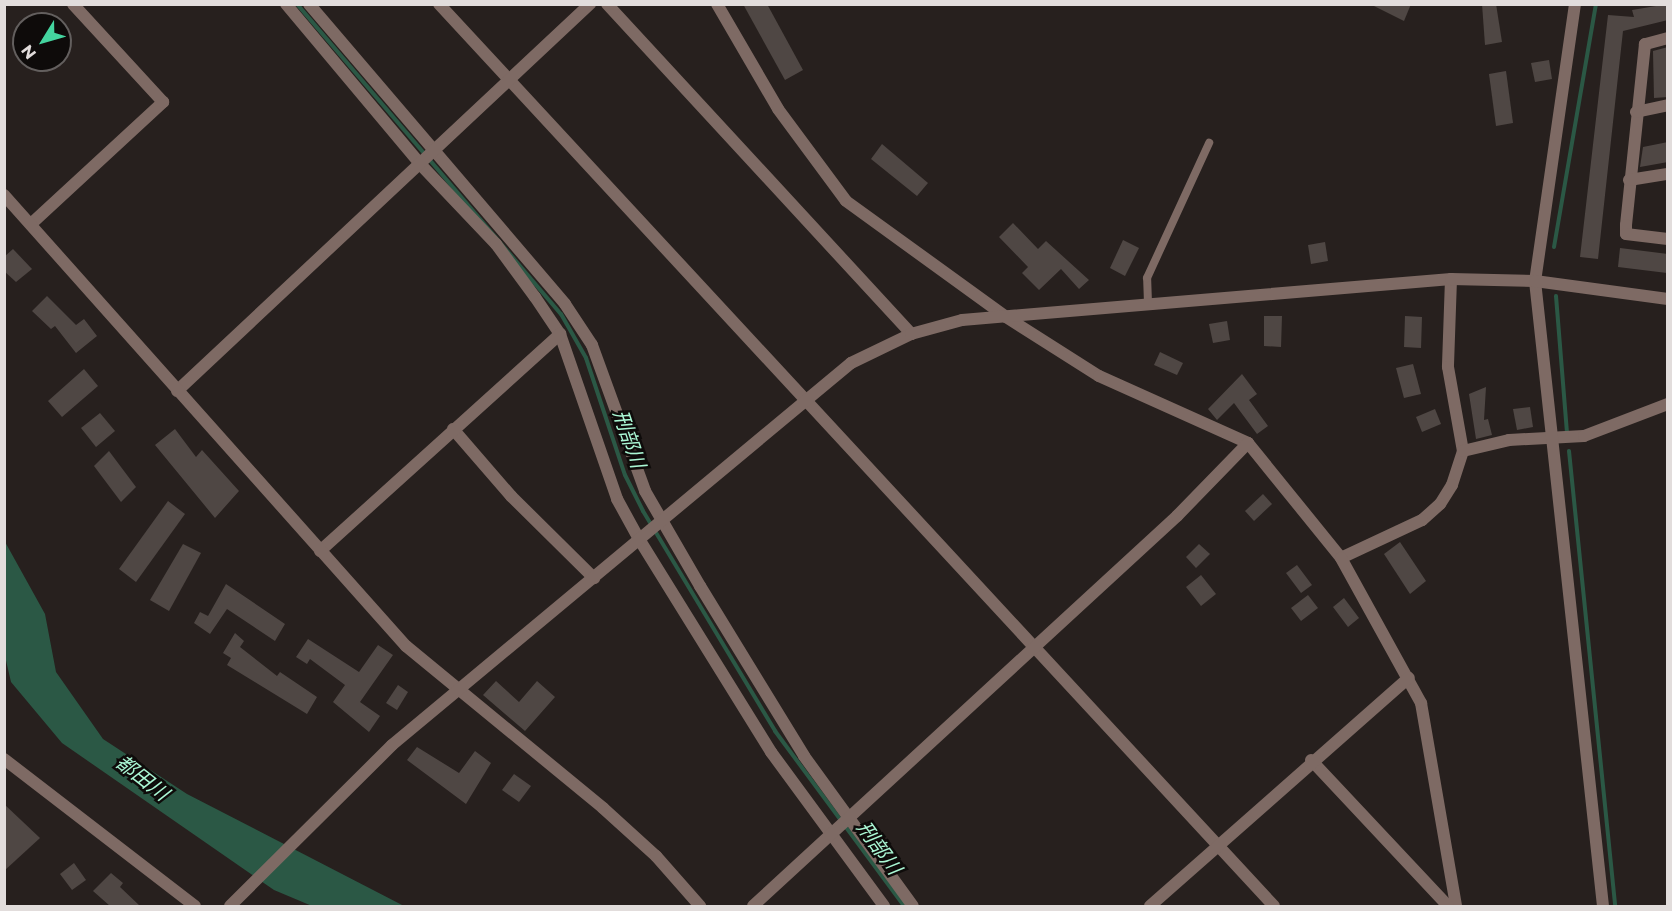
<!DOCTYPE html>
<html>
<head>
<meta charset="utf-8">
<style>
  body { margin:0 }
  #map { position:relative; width:1672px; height:911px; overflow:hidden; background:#27201e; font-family:Montserrat,"Noto Sans JP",sans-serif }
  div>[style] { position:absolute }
  .water>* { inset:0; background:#2b5845 }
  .stream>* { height:4px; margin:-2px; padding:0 2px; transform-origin:2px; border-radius:2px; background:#2b5845 }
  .building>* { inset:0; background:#4f4744 }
  .service>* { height:8px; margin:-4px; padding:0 4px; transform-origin:4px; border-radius:4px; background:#7e6a64 }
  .minor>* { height:12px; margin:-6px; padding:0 6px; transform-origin:6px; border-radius:6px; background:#7e6a64 }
  .tertiary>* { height:12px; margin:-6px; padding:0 6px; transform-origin:6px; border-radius:6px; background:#7e6a64 }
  span { translate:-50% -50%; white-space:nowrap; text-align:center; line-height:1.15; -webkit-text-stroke:5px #0e0b0a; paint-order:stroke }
  .water-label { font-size:20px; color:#abf8d5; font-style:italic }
  .frame { position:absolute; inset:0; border:6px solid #e2dddc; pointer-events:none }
  .north { position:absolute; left:12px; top:12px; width:60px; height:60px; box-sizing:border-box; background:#0e0b0a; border:2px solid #635f5e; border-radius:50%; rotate:233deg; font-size:16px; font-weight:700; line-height:24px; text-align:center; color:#e2dddc }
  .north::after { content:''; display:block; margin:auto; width:21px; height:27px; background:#44d49f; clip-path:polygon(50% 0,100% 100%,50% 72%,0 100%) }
</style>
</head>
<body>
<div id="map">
  <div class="water">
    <div style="clip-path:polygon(4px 540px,45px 614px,56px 672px,103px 739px,187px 794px,404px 906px,312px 906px,274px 890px,62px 743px,11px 682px,4px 652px)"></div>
  </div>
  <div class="stream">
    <div style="left:297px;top:4px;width:407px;rotate:49.6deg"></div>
    <div style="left:561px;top:314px;width:51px;rotate:60.4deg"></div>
    <div style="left:586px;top:358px;width:123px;rotate:71.6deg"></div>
    <div style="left:625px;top:475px;width:40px;rotate:63.4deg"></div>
    <div style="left:643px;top:511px;width:257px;rotate:59deg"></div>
    <div style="left:775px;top:731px;width:217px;rotate:53.6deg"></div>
    <div style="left:1554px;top:247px;width:247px;rotate:-80.2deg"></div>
    <div style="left:1556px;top:296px;width:136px;rotate:85.4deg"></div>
    <div style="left:1569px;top:451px;width:457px;rotate:84.2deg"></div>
  </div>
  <div class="building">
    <div style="clip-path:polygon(743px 4px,767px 4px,803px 70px,785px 80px)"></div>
    <div style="clip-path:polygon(1370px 4px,1411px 4px,1404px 21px)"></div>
    <div style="clip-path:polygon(1482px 4px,1496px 4px,1502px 42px,1485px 45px)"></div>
    <div style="clip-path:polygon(1668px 4px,1668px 20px,1623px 31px,1598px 259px,1580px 257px,1608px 15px,1634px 17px,1632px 10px)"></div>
    <div style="clip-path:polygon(1668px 47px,1668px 97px,1654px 98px,1653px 51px)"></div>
    <div style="clip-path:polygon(1549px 60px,1552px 79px,1535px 82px,1531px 63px)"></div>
    <div style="clip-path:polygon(1506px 71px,1513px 123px,1496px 126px,1489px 74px)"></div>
    <div style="clip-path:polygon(1668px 142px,1668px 162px,1640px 167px,1643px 147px)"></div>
    <div style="clip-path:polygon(882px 144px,928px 183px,917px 196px,871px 159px)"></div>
    <div style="clip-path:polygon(1013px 223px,1038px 249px,1046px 241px,1089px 280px,1079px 289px,1061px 269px,1039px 290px,1022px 273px,1028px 267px,999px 237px)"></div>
    <div style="clip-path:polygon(1123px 240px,1139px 248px,1125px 276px,1110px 268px)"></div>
    <div style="clip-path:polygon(1325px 242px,1328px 261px,1311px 264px,1308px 245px)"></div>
    <div style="clip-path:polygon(1620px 248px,1668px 254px,1667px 273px,1618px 267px)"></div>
    <div style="clip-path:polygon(13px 249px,32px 269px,16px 282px,4px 271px,4px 257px)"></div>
    <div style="clip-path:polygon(47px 296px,76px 325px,84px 319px,97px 336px,76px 353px,55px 326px,51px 329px,32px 311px)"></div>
    <div style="clip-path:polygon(1264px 316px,1282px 316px,1281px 347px,1264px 346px)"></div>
    <div style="clip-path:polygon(1405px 316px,1422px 317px,1421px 348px,1404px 347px)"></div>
    <div style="clip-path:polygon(1227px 321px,1230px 340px,1213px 343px,1209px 324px)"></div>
    <div style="clip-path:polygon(1160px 352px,1183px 363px,1177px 375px,1154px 365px)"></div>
    <div style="clip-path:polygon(1413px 364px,1421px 394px,1404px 398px,1396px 368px)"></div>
    <div style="clip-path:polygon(84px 369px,98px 386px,62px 417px,48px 401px)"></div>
    <div style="clip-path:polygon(1242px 374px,1257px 394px,1249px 400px,1268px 426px,1257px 434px,1234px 403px,1217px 420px,1208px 409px)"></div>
    <div style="clip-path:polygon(1486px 387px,1484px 420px,1488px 419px,1492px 435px,1476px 439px,1469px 394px)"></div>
    <div style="clip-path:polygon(1530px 407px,1533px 427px,1517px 430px,1513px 409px)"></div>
    <div style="clip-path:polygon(1435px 409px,1441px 424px,1422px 432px,1416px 417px)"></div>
    <div style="clip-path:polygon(100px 413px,115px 431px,96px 447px,81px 428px)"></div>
    <div style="clip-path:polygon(175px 429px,196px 457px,202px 450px,239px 491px,215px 518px,155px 445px)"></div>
    <div style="clip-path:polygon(109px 451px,136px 487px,121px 502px,94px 466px)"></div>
    <div style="clip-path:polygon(1263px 494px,1272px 504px,1254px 521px,1245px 511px)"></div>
    <div style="clip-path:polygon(168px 501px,185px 514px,136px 582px,119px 569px)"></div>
    <div style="clip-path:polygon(1400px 542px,1426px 581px,1410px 594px,1384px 554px)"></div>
    <div style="clip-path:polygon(183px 544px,201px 553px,169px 611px,150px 600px)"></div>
    <div style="clip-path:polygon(1199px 544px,1210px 554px,1196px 568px,1186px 557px)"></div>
    <div style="clip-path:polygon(1297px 565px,1312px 585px,1301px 593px,1286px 573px)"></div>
    <div style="clip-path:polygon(1201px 575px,1216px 594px,1201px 606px,1186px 587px)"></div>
    <div style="clip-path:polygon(226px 584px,285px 624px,275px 641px,227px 609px,210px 634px,194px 623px,200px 612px,208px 616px)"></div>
    <div style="clip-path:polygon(1308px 595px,1318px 608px,1301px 621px,1291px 608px)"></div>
    <div style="clip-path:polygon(1344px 598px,1359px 618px,1348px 627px,1333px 607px)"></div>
    <div style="clip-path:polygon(235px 633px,244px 641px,240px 647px,277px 676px,280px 672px,317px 697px,307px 714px,227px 665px,231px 658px,223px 653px)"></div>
    <div style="clip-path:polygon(308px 639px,359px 672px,378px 645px,393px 655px,360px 702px,380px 716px,369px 732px,333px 702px,345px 685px,310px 659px,307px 664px,296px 657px)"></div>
    <div style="clip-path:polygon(496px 681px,519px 702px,537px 681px,555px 697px,525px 731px,483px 695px)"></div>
    <div style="clip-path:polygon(398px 685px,408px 692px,397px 710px,386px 703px)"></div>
    <div style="clip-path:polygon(417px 747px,459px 773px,475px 751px,491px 763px,466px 804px,407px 760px)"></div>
    <div style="clip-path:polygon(514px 774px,531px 786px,519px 802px,502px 790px)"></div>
    <div style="clip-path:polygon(4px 804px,40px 838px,4px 871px)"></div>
    <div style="clip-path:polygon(74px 863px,86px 880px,72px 890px,60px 874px)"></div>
    <div style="clip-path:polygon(111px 873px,123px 883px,120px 887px,140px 906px,110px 906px,93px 891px)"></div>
  </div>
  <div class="service">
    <div style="left:1148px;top:303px;width:25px;rotate:-92deg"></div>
    <div style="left:1147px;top:278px;width:149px;rotate:-65.3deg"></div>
  </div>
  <div class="minor">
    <div style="left:286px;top:4px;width:210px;rotate:50deg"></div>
    <div style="left:421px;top:165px;width:109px;rotate:46.5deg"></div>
    <div style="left:496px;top:244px;width:66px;rotate:53.7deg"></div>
    <div style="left:535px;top:297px;width:45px;rotate:56deg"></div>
    <div style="left:560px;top:334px;width:175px;rotate:70.9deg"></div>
    <div style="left:617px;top:499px;width:46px;rotate:61.2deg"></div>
    <div style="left:639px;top:539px;width:251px;rotate:58.2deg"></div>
    <div style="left:771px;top:752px;width:191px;rotate:53.7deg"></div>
    <div style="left:309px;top:4px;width:394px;rotate:49.5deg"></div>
    <div style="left:565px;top:304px;width:49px;rotate:56.6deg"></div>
    <div style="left:592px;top:345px;width:155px;rotate:70deg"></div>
    <div style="left:645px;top:491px;width:110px;rotate:59.9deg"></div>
    <div style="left:700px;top:586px;width:199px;rotate:58.5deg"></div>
    <div style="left:804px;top:756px;width:185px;rotate:54deg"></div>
    <div style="left:439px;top:4px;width:1229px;rotate:47.21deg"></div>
    <div style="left:607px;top:4px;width:449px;rotate:47.3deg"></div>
    <div style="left:717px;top:4px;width:121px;rotate:59.8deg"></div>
    <div style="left:778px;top:109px;width:114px;rotate:53.5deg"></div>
    <div style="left:846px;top:201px;width:198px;rotate:35.9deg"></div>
    <div style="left:1006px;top:317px;width:110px;rotate:32.4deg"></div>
    <div style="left:1099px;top:376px;width:163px;rotate:24.2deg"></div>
    <div style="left:1248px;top:443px;width:148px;rotate:51deg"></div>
    <div style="left:1668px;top:38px;width:24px;rotate:165deg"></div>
    <div style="left:1645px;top:44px;width:182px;rotate:96deg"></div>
    <div style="left:1626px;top:225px;width:9px;rotate:90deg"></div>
    <div style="left:1626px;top:234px;width:42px;rotate:6.8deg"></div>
    <div style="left:1636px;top:112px;width:33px;rotate:-12deg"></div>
    <div style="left:1629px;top:180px;width:39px;rotate:-9deg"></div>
    <div style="left:31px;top:224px;width:180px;rotate:-42.7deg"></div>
    <div style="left:163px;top:102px;width:133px;rotate:-132.6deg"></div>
    <div style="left:1451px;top:279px;width:88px;rotate:92deg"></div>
    <div style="left:1448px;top:367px;width:85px;rotate:79.9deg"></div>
    <div style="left:1463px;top:451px;width:36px;rotate:108deg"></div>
    <div style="left:1452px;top:485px;width:22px;rotate:122deg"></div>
    <div style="left:1440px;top:504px;width:24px;rotate:138deg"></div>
    <div style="left:1422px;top:520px;width:89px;rotate:154.9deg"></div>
    <div style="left:1341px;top:558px;width:166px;rotate:61.1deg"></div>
    <div style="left:1421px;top:703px;width:206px;rotate:80.2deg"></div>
    <div style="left:177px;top:391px;width:566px;rotate:-43.14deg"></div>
    <div style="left:453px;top:429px;width:89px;rotate:49.1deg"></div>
    <div style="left:511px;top:496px;width:117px;rotate:44.7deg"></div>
    <div style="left:1463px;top:451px;width:47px;rotate:-13.4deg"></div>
    <div style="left:1509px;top:440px;width:75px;rotate:-3.1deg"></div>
    <div style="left:1584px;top:436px;width:90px;rotate:-20.9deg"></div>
    <div style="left:320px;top:551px;width:324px;rotate:-42.1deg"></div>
    <div style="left:4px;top:759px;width:241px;rotate:37.6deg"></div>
    <div style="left:1311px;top:760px;width:200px;rotate:46.8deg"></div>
    <div style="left:753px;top:906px;width:576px;rotate:-42.61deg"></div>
    <div style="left:1177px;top:516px;width:102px;rotate:-45.8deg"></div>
    <div style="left:1150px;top:906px;width:345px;rotate:-41.4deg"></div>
  </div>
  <div class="tertiary">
    <div style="left:1575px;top:4px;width:280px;rotate:98.2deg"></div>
    <div style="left:1535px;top:281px;width:629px;rotate:83.79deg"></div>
    <div style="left:4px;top:195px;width:604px;rotate:48.29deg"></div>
    <div style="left:406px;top:646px;width:255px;rotate:39.4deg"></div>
    <div style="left:603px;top:808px;width:72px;rotate:42.2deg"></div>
    <div style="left:656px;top:856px;width:67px;rotate:48.7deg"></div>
    <div style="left:230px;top:906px;width:228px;rotate:-44.8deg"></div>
    <div style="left:392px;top:745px;width:597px;rotate:-39.77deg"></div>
    <div style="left:851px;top:363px;width:67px;rotate:-25.8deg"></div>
    <div style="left:911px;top:334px;width:53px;rotate:-15.4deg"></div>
    <div style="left:962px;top:320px;width:491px;rotate:-4.8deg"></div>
    <div style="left:1451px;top:279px;width:84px;rotate:1.4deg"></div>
    <div style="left:1535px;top:281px;width:134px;rotate:7.7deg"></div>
  </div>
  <div class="water-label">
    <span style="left:629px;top:439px;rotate:71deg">刑部川</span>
    <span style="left:142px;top:778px;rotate:38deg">都田川</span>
    <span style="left:879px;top:848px;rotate:54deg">刑部川</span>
  </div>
  <div class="frame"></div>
  <div class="north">N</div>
</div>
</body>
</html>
